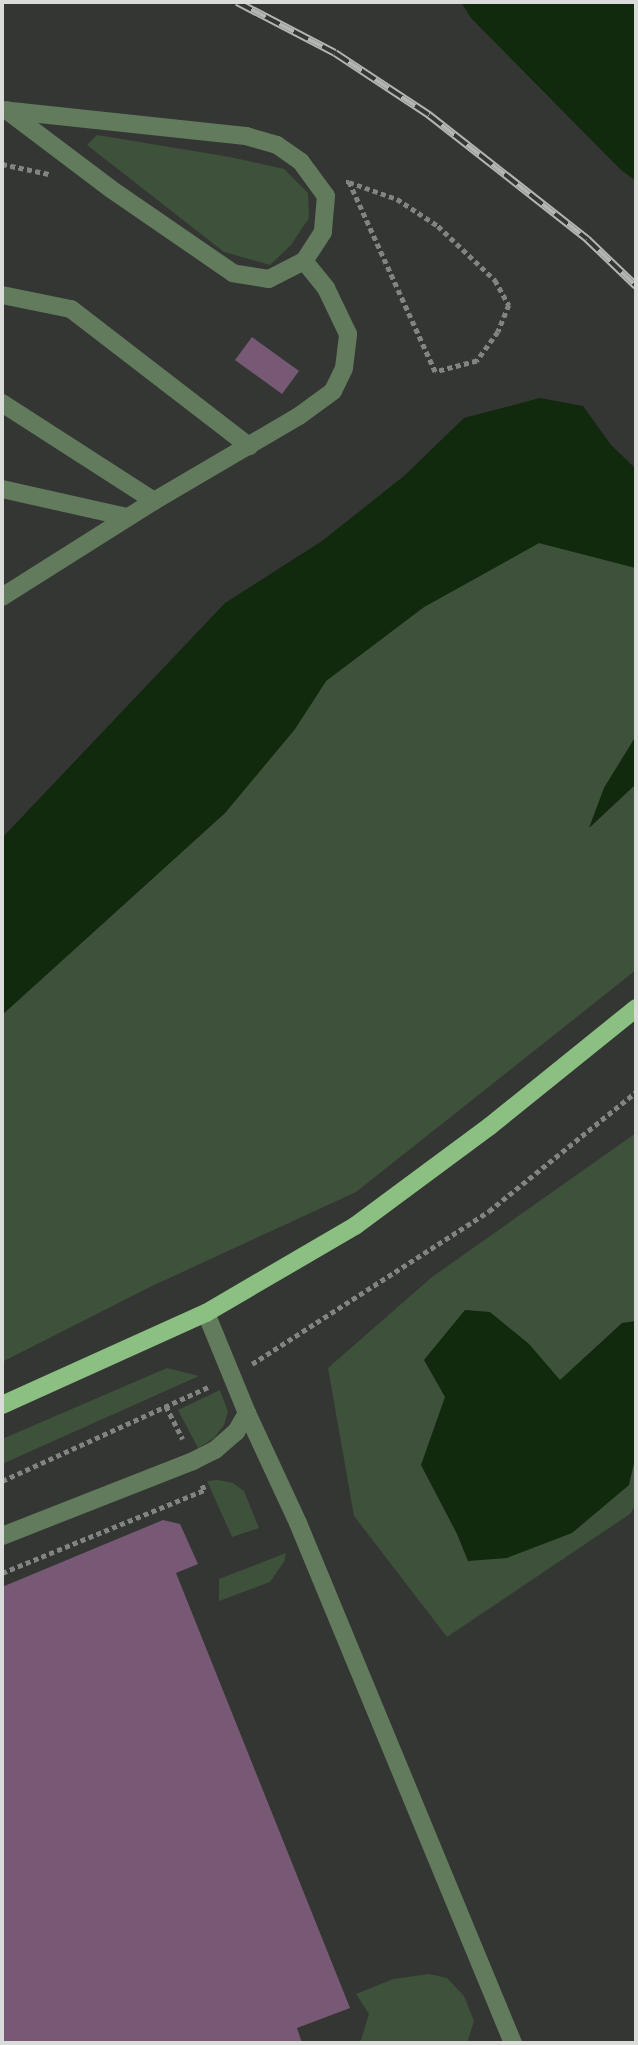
<!DOCTYPE html>
<html>
<head>
<meta charset="utf-8">
<style>
  body { margin:0 }
  #map { position:relative; width:638px; height:2045px; overflow:hidden; background:#343633; font-family:"Fira Sans Condensed",sans-serif }
  div>[style] { position:absolute }
  .green>* { inset:0; background:#3e513a }
  .water>* { inset:0; background:#11290c }
  .building>* { inset:0; background:#785975 }
  .path>* { height:4.5px; margin-top:-2.25px; transform-origin:0; background:repeating-linear-gradient(90deg,#828481 0 5px,transparent 0 8.5px) }
  .minor>* { height:18px; margin:-9px; padding:0 9px; transform-origin:9px; border-radius:9px; background:#627b5d }
  .major>* { height:18px; margin:-9px; padding:0 9px; transform-origin:9px; border-radius:9px; background:#8cbf82 }
  .rail>* { height:8px; margin-top:-4px; transform-origin:0; background:repeating-linear-gradient(90deg,#343633 0 16px,#b3b5b2 0 32px); box-sizing:border-box; border-block:2px solid #b3b5b2 }
  span { translate:-50% -50%; white-space:nowrap; text-align:center; line-height:1.15; -webkit-text-stroke:5px #343633; paint-order:stroke }
  .frame { position:absolute; inset:0; border:4px solid #dadcda; pointer-events:none }
</style>
</head>
<body>
<div id="map">
  <div class="green">
    <div style="clip-path:polygon(97px 135px,230px 157px,284px 169px,308px 193px,309px 218px,291px 245px,270px 265px,224px 252px,87px 145px)"></div>
    <div style="clip-path:polygon(539px 543px,636px 568px,636px 736px,604px 788px,590px 827px,636px 784px,636px 970px,356px 1192px,150px 1287px,2px 1362px,2px 1015px,225px 813px,295px 729px,326px 681px,424px 607px)"></div>
    <div style="clip-path:polygon(636px 1133px,636px 1504px,630px 1514px,447px 1637px,354px 1516px,328px 1368px,432px 1277px)"></div>
    <div style="clip-path:polygon(167px 1368px,199px 1376px,2px 1464px,2px 1439px)"></div>
    <div style="clip-path:polygon(220px 1390px,228px 1412px,224px 1425px,214px 1438px,198px 1448px,178px 1410px)"></div>
    <div style="clip-path:polygon(218px 1480px,233px 1483px,244px 1491px,259px 1528px,232px 1537px,207px 1481px)"></div>
    <div style="clip-path:polygon(286px 1553px,284px 1562px,270px 1582px,219px 1601px,219px 1579px)"></div>
    <div style="clip-path:polygon(429px 1974px,447px 1978px,464px 1996px,474px 2021px,467px 2043px,355px 2043px,361px 2040px,369px 2014px,356px 1994px,393px 1979px)"></div>
  </div>
  <div class="water">
    <div style="clip-path:polygon(461px 2px,636px 2px,636px 181px,620px 169px,471px 18px)"></div>
    <div style="clip-path:polygon(540px 398px,583px 406px,611px 445px,636px 469px,636px 568px,539px 543px,424px 607px,326px 681px,295px 729px,225px 813px,2px 1015px,2px 838px,225px 603px,322px 541px,404px 476px,464px 418px)"></div>
    <div style="clip-path:polygon(636px 736px,636px 784px,589px 828px,604px 788px)"></div>
    <div style="clip-path:polygon(465px 1310px,490px 1312px,529px 1344px,560px 1380px,622px 1323px,636px 1321px,636px 1454px,629px 1485px,572px 1533px,507px 1558px,468px 1561px,457px 1534px,421px 1465px,445px 1397px,424px 1360px)"></div>
  </div>
  <div class="building">
    <div style="clip-path:polygon(252px 337px,299px 371px,282px 394px,235px 360px)"></div>
    <div style="clip-path:polygon(163px 1520px,180px 1524px,198px 1564px,176px 1573px,350px 2008px,297px 2028px,302px 2043px,2px 2043px,2px 1587px)"></div>
  </div>
  <div class="path">
    <div style="left:2px;top:164px;width:48px;rotate:12deg"></div>
    <div style="left:346px;top:182px;width:3px"></div>
    <div style="left:349px;top:182px;width:51px;rotate:19.5deg"></div>
    <div style="left:397px;top:199px;width:49px;rotate:33.4deg"></div>
    <div style="left:438px;top:226px;width:79px;rotate:43.5deg"></div>
    <div style="left:495px;top:280px;width:29px;rotate:61deg"></div>
    <div style="left:509px;top:305px;width:29px;rotate:112deg"></div>
    <div style="left:498px;top:332px;width:36px;rotate:126deg"></div>
    <div style="left:477px;top:361px;width:43px;rotate:165.3deg"></div>
    <div style="left:435px;top:372px;width:209px;rotate:-114.4deg"></div>
    <div style="left:252px;top:1364px;width:282px;rotate:-32.8deg"></div>
    <div style="left:489px;top:1211px;width:189px;rotate:-39deg"></div>
    <div style="left:166px;top:1406px;width:37px;rotate:63deg"></div>
    <div style="left:2px;top:1481px;width:229px;rotate:-24.5deg"></div>
    <div style="left:2px;top:1573px;width:218px;rotate:-22.3deg"></div>
    <div style="left:204px;top:1490px;width:8px;rotate:-113deg"></div>
  </div>
  <div class="minor">
    <div style="left:2px;top:110px;width:245px;rotate:6.1deg"></div>
    <div style="left:246px;top:136px;width:32px;rotate:16deg"></div>
    <div style="left:277px;top:145px;width:29px;rotate:35deg"></div>
    <div style="left:301px;top:162px;width:42px;rotate:53.7deg"></div>
    <div style="left:326px;top:196px;width:36px;rotate:95deg"></div>
    <div style="left:323px;top:232px;width:35px;rotate:123deg"></div>
    <div style="left:304px;top:261px;width:39px;rotate:153deg"></div>
    <div style="left:269px;top:279px;width:36px;rotate:-171deg"></div>
    <div style="left:233px;top:273px;width:148px;rotate:-145.5deg"></div>
    <div style="left:111px;top:189px;width:131px;rotate:-143deg"></div>
    <div style="left:2px;top:295px;width:70px;rotate:11.5deg"></div>
    <div style="left:71px;top:309px;width:225px;rotate:37.6deg"></div>
    <div style="left:2px;top:403px;width:181px;rotate:32.8deg"></div>
    <div style="left:2px;top:489px;width:128px;rotate:12.6deg"></div>
    <div style="left:2px;top:597px;width:180px;rotate:-32.3deg"></div>
    <div style="left:154px;top:501px;width:168px;rotate:-30.4deg"></div>
    <div style="left:299px;top:416px;width:42px;rotate:-36.3deg"></div>
    <div style="left:333px;top:391px;width:25px;rotate:-64deg"></div>
    <div style="left:344px;top:368px;width:34px;rotate:-83deg"></div>
    <div style="left:348px;top:334px;width:51px;rotate:-115.6deg"></div>
    <div style="left:326px;top:288px;width:35px;rotate:-129deg"></div>
    <div style="left:247px;top:1413px;width:121px;rotate:65.1deg"></div>
    <div style="left:298px;top:1523px;width:563px;rotate:67.54deg"></div>
    <div style="left:2px;top:1536px;width:205px;rotate:-21.4deg"></div>
    <div style="left:193px;top:1461px;width:25px;rotate:-27deg"></div>
    <div style="left:215px;top:1450px;width:28px;rotate:-41deg"></div>
    <div style="left:236px;top:1432px;width:22px;rotate:-60deg"></div>
    <div style="left:247px;top:1413px;width:108px;rotate:-112.3deg"></div>
  </div>
  <div class="major">
    <div style="left:2px;top:1405px;width:224px;rotate:-24.3deg"></div>
    <div style="left:206px;top:1313px;width:173px;rotate:-30.3deg"></div>
    <div style="left:355px;top:1226px;width:168px;rotate:-36.5deg"></div>
    <div style="left:490px;top:1126px;width:188px;rotate:-38.9deg"></div>
  </div>
  <div class="rail">
    <div style="left:237px;top:2px;width:110px;rotate:27.5deg"></div>
    <div style="left:335px;top:53px;width:113px;rotate:33.4deg"></div>
    <div style="left:429px;top:115px;width:201px;rotate:38.1deg"></div>
    <div style="left:587px;top:239px;width:68px;rotate:43.8deg"></div>
  </div>
  <div class="frame"></div>
</div>
</body>
</html>
